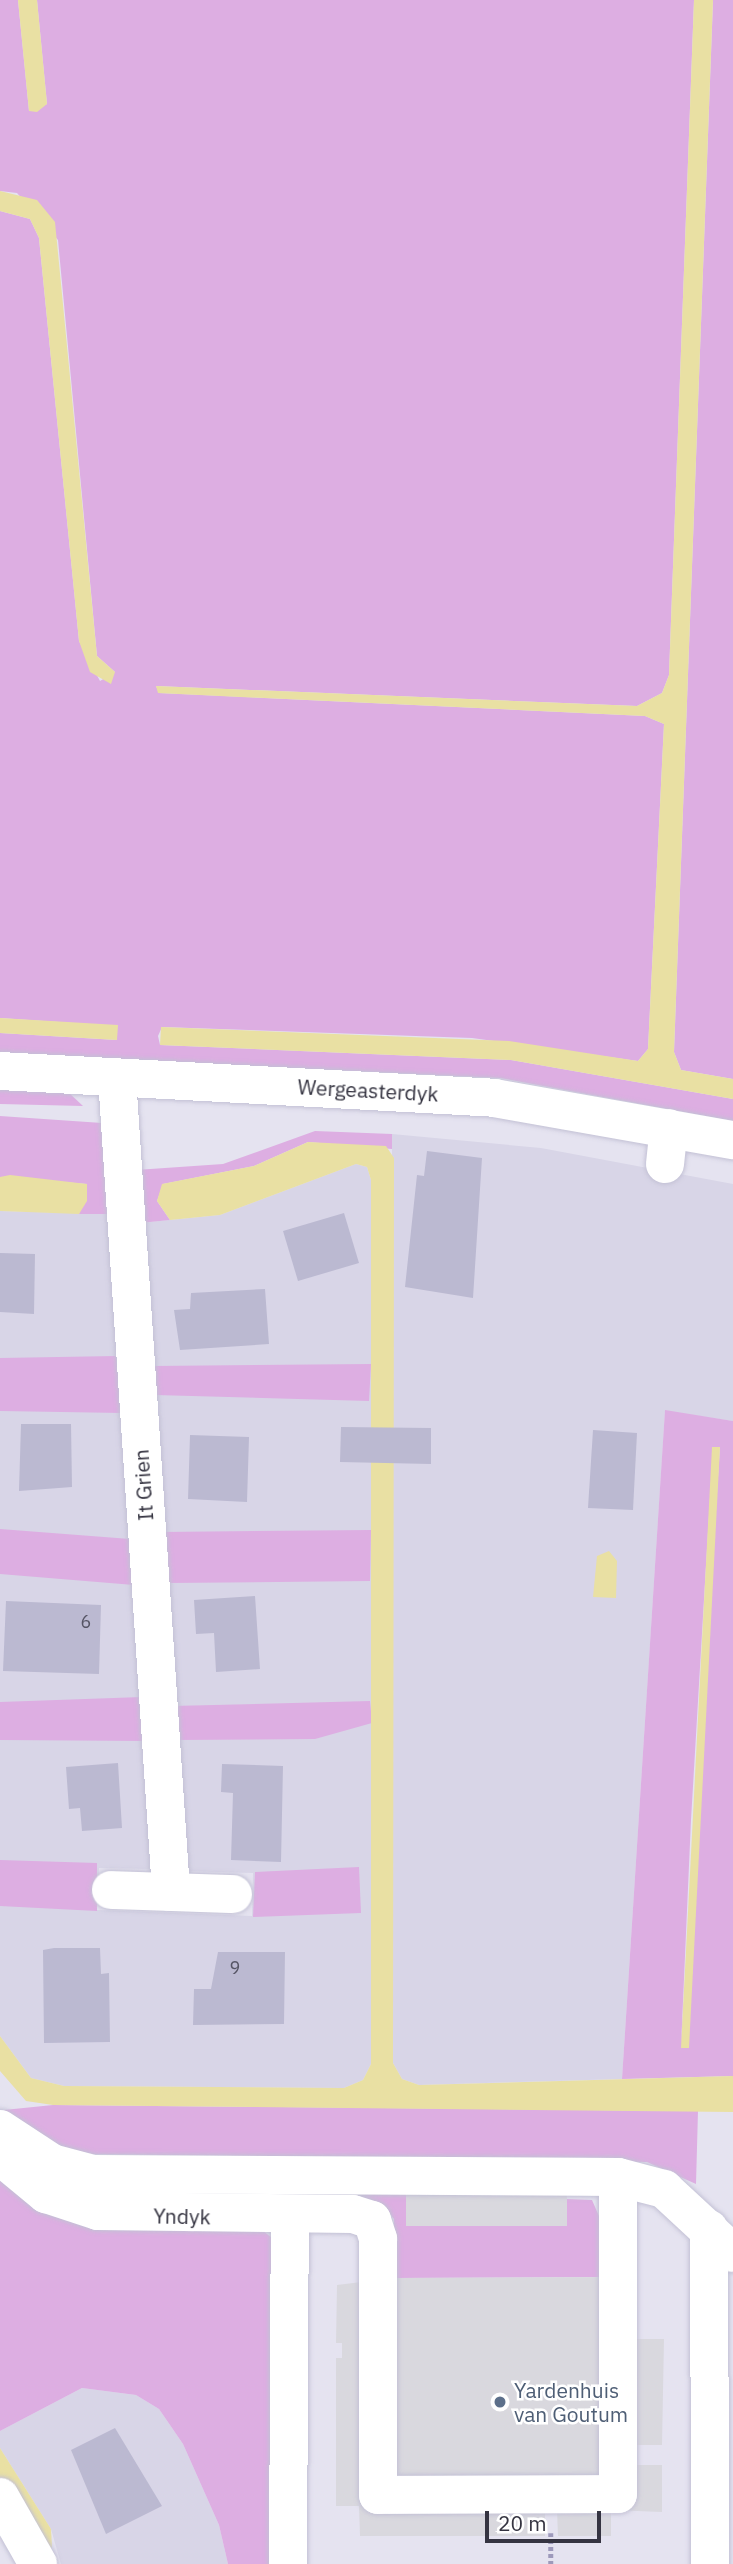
<!DOCTYPE html>
<html>
<head>
<meta charset="utf-8">
<style>
  body { margin:0 }
  #map { position:relative; width:733px; height:2564px; overflow:hidden; background:#e5e3f0; font-family:"IBM Plex Sans",sans-serif }
  div>[style] { position:absolute }
  .residential>* { inset:0; background:#d8d5e7 }
  .green>* { inset:0; background:#ddaee2 }
  .parking>* { inset:0; background:#d9d8de }
  .water>* { inset:0; background:#e9e0a3 }
  .building>* { inset:0; background:#bbb9d1 }
  .path>* { height:4.5px; margin-top:-2.25px; transform-origin:0; background:repeating-linear-gradient(90deg,#9d99bb 0 3.5px,transparent 0 7px) }
  .roads { filter:drop-shadow(0 0 2px #c3c1d5) drop-shadow(0 0 2px #c3c1d5) }
  .minor>* { height:38px; margin:-19px; padding:0 19px; transform-origin:19px; border-radius:19px; background:#fff }
  .dots>* { width:19px; height:19px; translate:-50% -50%; box-sizing:border-box; border:4px solid #fff; border-radius:50% }
  span { translate:-50% -50%; white-space:nowrap; text-align:center; line-height:1.15; -webkit-text-stroke:5px #fff; paint-order:stroke }
  .number-label { font-size:18px; color:#565565 }
  .number-label span { -webkit-text-stroke-width:0 }
  .street-label { font-size:21px; color:#353441 }
  .service-label { font-size:21px; color:#4e5e75 }
  .left { translate:0 -50%; text-align:left }
  .scale { position:absolute; left:485px; top:2511px; width:116px; height:32px; box-sizing:border-box; border:4px solid #353441; border-top:0; padding-left:9px; font-size:21px; line-height:24px; white-space:nowrap; color:#353441; -webkit-text-stroke:5px #fff; paint-order:stroke }
</style>
</head>
<body>
<div id="map">
  <div class="residential">
    <div style="clip-path:polygon(392px 1134px,541px 1148px,733px 1184px,733px 1421px,665px 1411px,622px 2079px,419px 2085px,402px 2079px,393px 2063px)"></div>
    <div style="clip-path:polygon(356px 1164px,367px 1167px,371px 1180px,371px 2064px,363px 2080px,344px 2088px,64px 2086px,31px 2078px,0 2036px,0 1211px,107px 1214px,154px 1869px,99px 1868px,97px 1910px,252px 1916px,253px 1873px,185px 1871px,140px 1223px,220px 1215px)"></div>
    <div style="clip-path:polygon(82px 2388px,136px 2395px,159px 2409px,183px 2444px,219px 2525px,228px 2564px,61px 2564px,51px 2529px,0 2448px,0 2431px)"></div>
  </div>
  <div class="green">
    <div style="clip-path:polygon(0 0,18px 0,29px 111px,47px 104px,37px 0,694px 0,669px 675px,662px 693px,637px 706px,156px 686px,159px 693px,645px 716px,664px 724px,648px 1049px,638px 1061px,472px 1038px,162px 1027px,158px 1036px,160px 1045px,511px 1060px,733px 1099px,733px 1121px,500px 1078px,0 1054px,0 1033px,117px 1040px,117px 1026px,0 1018px,0 211px,30px 219px,39px 238px,79px 641px,100px 681px,115px 672px,97px 656px,58px 240px,17px 193px,0 191px)"></div>
    <div style="clip-path:polygon(713px 0,733px 0,733px 1079px,681px 1070px,674px 1052px)"></div>
    <div style="clip-path:polygon(0 1085px,67px 1091px,83px 1106px,0 1104px)"></div>
    <div style="clip-path:polygon(0 1116px,102px 1123px,107px 1214px,79px 1214px,87px 1184px,0 1177px)"></div>
    <div style="clip-path:polygon(315px 1131px,392px 1134px,392px 1149px,308px 1142px,254px 1166px,163px 1184px,157px 1201px,170px 1220px,140px 1223px,136px 1170px,223px 1164px)"></div>
    <div style="clip-path:polygon(116px 1356px,122px 1413px,0 1411px,0 1358px)"></div>
    <div style="clip-path:polygon(371px 1364px,369px 1401px,155px 1395px,153px 1366px)"></div>
    <div style="clip-path:polygon(evenodd,665px 1410px,733px 1421px,733px 2076px,622px 2079px,665px 1410px,713px 1447px,720px 1447px,681px 2047px,691px 1820px,713px 1447px)"></div>
    <div style="clip-path:polygon(0 1529px,130px 1539px,134px 1585px,0 1574px)"></div>
    <div style="clip-path:polygon(371px 1530px,370px 1581px,168px 1583px,161px 1532px)"></div>
    <div style="clip-path:polygon(142px 1697px,146px 1741px,0 1740px,0 1702px)"></div>
    <div style="clip-path:polygon(370px 1701px,372px 1723px,315px 1739px,174px 1740px,172px 1706px)"></div>
    <div style="clip-path:polygon(0 1860px,97px 1863px,97px 1911px,0 1906px)"></div>
    <div style="clip-path:polygon(359px 1867px,361px 1913px,253px 1917px,255px 1872px)"></div>
    <div style="clip-path:polygon(53px 2105px,698px 2111px,696px 2184px,647px 2162px,92px 2154px,46px 2145px,20px 2130px,4px 2110px)"></div>
    <div style="clip-path:polygon(20px 2157px,406px 2185px,406px 2225px,567px 2225px,567px 2199px,592px 2200px,602px 2223px,601px 2277px,394px 2278px,394px 2219px,385px 2208px)"></div>
    <div style="clip-path:polygon(0 2172px,256px 2226px,274px 2239px,277px 2564px,228px 2564px,219px 2525px,183px 2444px,159px 2409px,136px 2395px,82px 2388px,0 2431px)"></div>
  </div>
  <div class="parking">
    <div style="clip-path:polygon(406px 2185px,567px 2185px,567px 2226px,406px 2226px)"></div>
    <div style="clip-path:polygon(633px 2277px,634px 2339px,664px 2339px,662px 2445px,636px 2445px,636px 2465px,662px 2465px,662px 2512px,611px 2510px,611px 2536px,558px 2536px,557px 2510px,545px 2510px,545px 2536px,360px 2536px,359px 2506px,336px 2506px,336px 2358px,342px 2358px,342px 2343px,336px 2343px,337px 2285px,394px 2278px)"></div>
  </div>
  <div class="water">
    <div style="clip-path:polygon(18px 0,37px 0,47px 104px,37px 112px,29px 111px)"></div>
    <div style="clip-path:polygon(694px 0,713px 0,674px 1052px,681px 1070px,733px 1079px,733px 1099px,511px 1060px,160px 1045px,161px 1027px,509px 1041px,638px 1061px,648px 1049px,664px 724px,645px 716px,158px 693px,156px 686px,637px 706px,662px 693px,669px 675px)"></div>
    <div style="clip-path:polygon(0 191px,37px 200px,55px 222px,97px 656px,115px 672px,111px 684px,90px 672px,79px 641px,39px 238px,30px 219px,0 211px)"></div>
    <div style="clip-path:polygon(0 1018px,118px 1025px,117px 1040px,0 1033px)"></div>
    <div style="clip-path:polygon(308px 1142px,386px 1146px,394px 1158px,393px 2063px,402px 2079px,419px 2085px,733px 2076px,733px 2112px,53px 2105px,26px 2101px,0 2071px,0 2036px,31px 2078px,64px 2086px,344px 2088px,363px 2080px,371px 2064px,371px 1180px,367px 1167px,356px 1164px,220px 1215px,170px 1220px,157px 1201px,162px 1184px,254px 1166px)"></div>
    <div style="clip-path:polygon(10px 1175px,87px 1184px,87px 1201px,79px 1214px,0 1211px,0 1177px)"></div>
    <div style="clip-path:polygon(712px 1447px,720px 1447px,689px 2048px,681px 2048px)"></div>
    <div style="clip-path:polygon(609px 1551px,617px 1561px,616px 1598px,593px 1597px,597px 1556px)"></div>
    <div style="clip-path:polygon(0 2448px,51px 2529px,52px 2548px,31px 2529px,0 2477px)"></div>
  </div>
  <div class="building">
    <div style="clip-path:polygon(427px 1151px,482px 1158px,473px 1298px,405px 1287px,417px 1175px,424px 1176px)"></div>
    <div style="clip-path:polygon(344px 1213px,359px 1263px,298px 1281px,283px 1231px)"></div>
    <div style="clip-path:polygon(0 1253px,35px 1254px,34px 1314px,0 1312px)"></div>
    <div style="clip-path:polygon(265px 1289px,269px 1344px,180px 1350px,174px 1310px,190px 1309px,191px 1293px)"></div>
    <div style="clip-path:polygon(21px 1424px,71px 1424px,72px 1487px,19px 1491px)"></div>
    <div style="clip-path:polygon(341px 1427px,431px 1428px,431px 1464px,340px 1462px)"></div>
    <div style="clip-path:polygon(593px 1430px,637px 1433px,633px 1510px,588px 1508px)"></div>
    <div style="clip-path:polygon(190px 1435px,249px 1437px,247px 1502px,188px 1499px)"></div>
    <div style="clip-path:polygon(255px 1596px,260px 1669px,216px 1672px,214px 1633px,196px 1634px,194px 1600px)"></div>
    <div style="clip-path:polygon(6px 1601px,101px 1605px,99px 1674px,3px 1671px)"></div>
    <div style="clip-path:polygon(118px 1763px,122px 1828px,82px 1831px,80px 1808px,69px 1809px,66px 1767px)"></div>
    <div style="clip-path:polygon(222px 1764px,283px 1766px,281px 1862px,231px 1860px,233px 1793px,221px 1792px)"></div>
    <div style="clip-path:polygon(54px 1948px,100px 1948px,101px 1974px,109px 1973px,110px 2042px,44px 2043px,43px 1950px)"></div>
    <div style="clip-path:polygon(218px 1952px,285px 1952px,284px 2024px,193px 2025px,194px 1989px,211px 1989px)"></div>
    <div style="clip-path:polygon(115px 2428px,162px 2506px,106px 2534px,71px 2450px)"></div>
  </div>
  <div class="path">
    <div style="left:551px;top:2533px;width:31px;rotate:90deg"></div>
  </div>
  <div class="roads">
    <div class="minor">
      <div style="left:0;top:1071px;width:495px;rotate:3.1deg"></div>
      <div style="left:494px;top:1098px;width:243px;rotate:10deg"></div>
      <div style="left:117px;top:1078px;width:816px;rotate:86.2deg"></div>
      <div style="left:665px;top:1164px;width:36px;rotate:-84deg"></div>
      <div style="left:111px;top:1890px;width:122px;rotate:1.9deg"></div>
      <div style="left:0;top:2129px;width:62px;rotate:33.2deg"></div>
      <div style="left:52px;top:2163px;width:42px;rotate:15deg"></div>
      <div style="left:93px;top:2174px;width:525px;rotate:0.33deg"></div>
      <div style="left:618px;top:2177px;width:48px;rotate:14.6deg"></div>
      <div style="left:664px;top:2189px;width:94px;rotate:42.8deg"></div>
      <div style="left:0;top:2156px;width:60px;rotate:39.6deg"></div>
      <div style="left:46px;top:2194px;width:55px;rotate:18.1deg"></div>
      <div style="left:98px;top:2211px;width:255px;rotate:0.7deg"></div>
      <div style="left:353px;top:2214px;width:20px;rotate:18deg"></div>
      <div style="left:372px;top:2220px;width:20px;rotate:72deg"></div>
      <div style="left:378px;top:2239px;width:256px;rotate:90deg"></div>
      <div style="left:378px;top:2495px;width:240px;rotate:-0.2deg"></div>
      <div style="left:618px;top:2494px;width:317px;rotate:-90deg"></div>
      <div style="left:709px;top:2229px;width:335px;rotate:89.8deg"></div>
      <div style="left:0;top:2497px;width:77px;rotate:60.4deg"></div>
      <div style="left:288px;top:2564px;width:349px;rotate:-89.7deg"></div>
    </div>
  </div>
  <div class="dots">
    <div style="left:500px;top:2402px;background:#5c6f8a"></div>
  </div>
  <div class="number-label">
    <span style="left:86px;top:1622px">6</span>
    <span style="left:235px;top:1968px">9</span>
  </div>
  <div class="street-label">
    <span style="left:368px;top:1090px;rotate:3deg">Wergeasterdyk</span>
    <span style="left:143px;top:1485px;rotate:-94deg">It Grien</span>
    <span style="left:182px;top:2216px;rotate:1deg">Yndyk</span>
  </div>
  <div class="service-label">
    <span class="left" style="left:514px;top:2402px">Yardenhuis<br>van Goutum</span>
  </div>
  <div class="scale">20 m</div>
</div>
</body>
</html>
